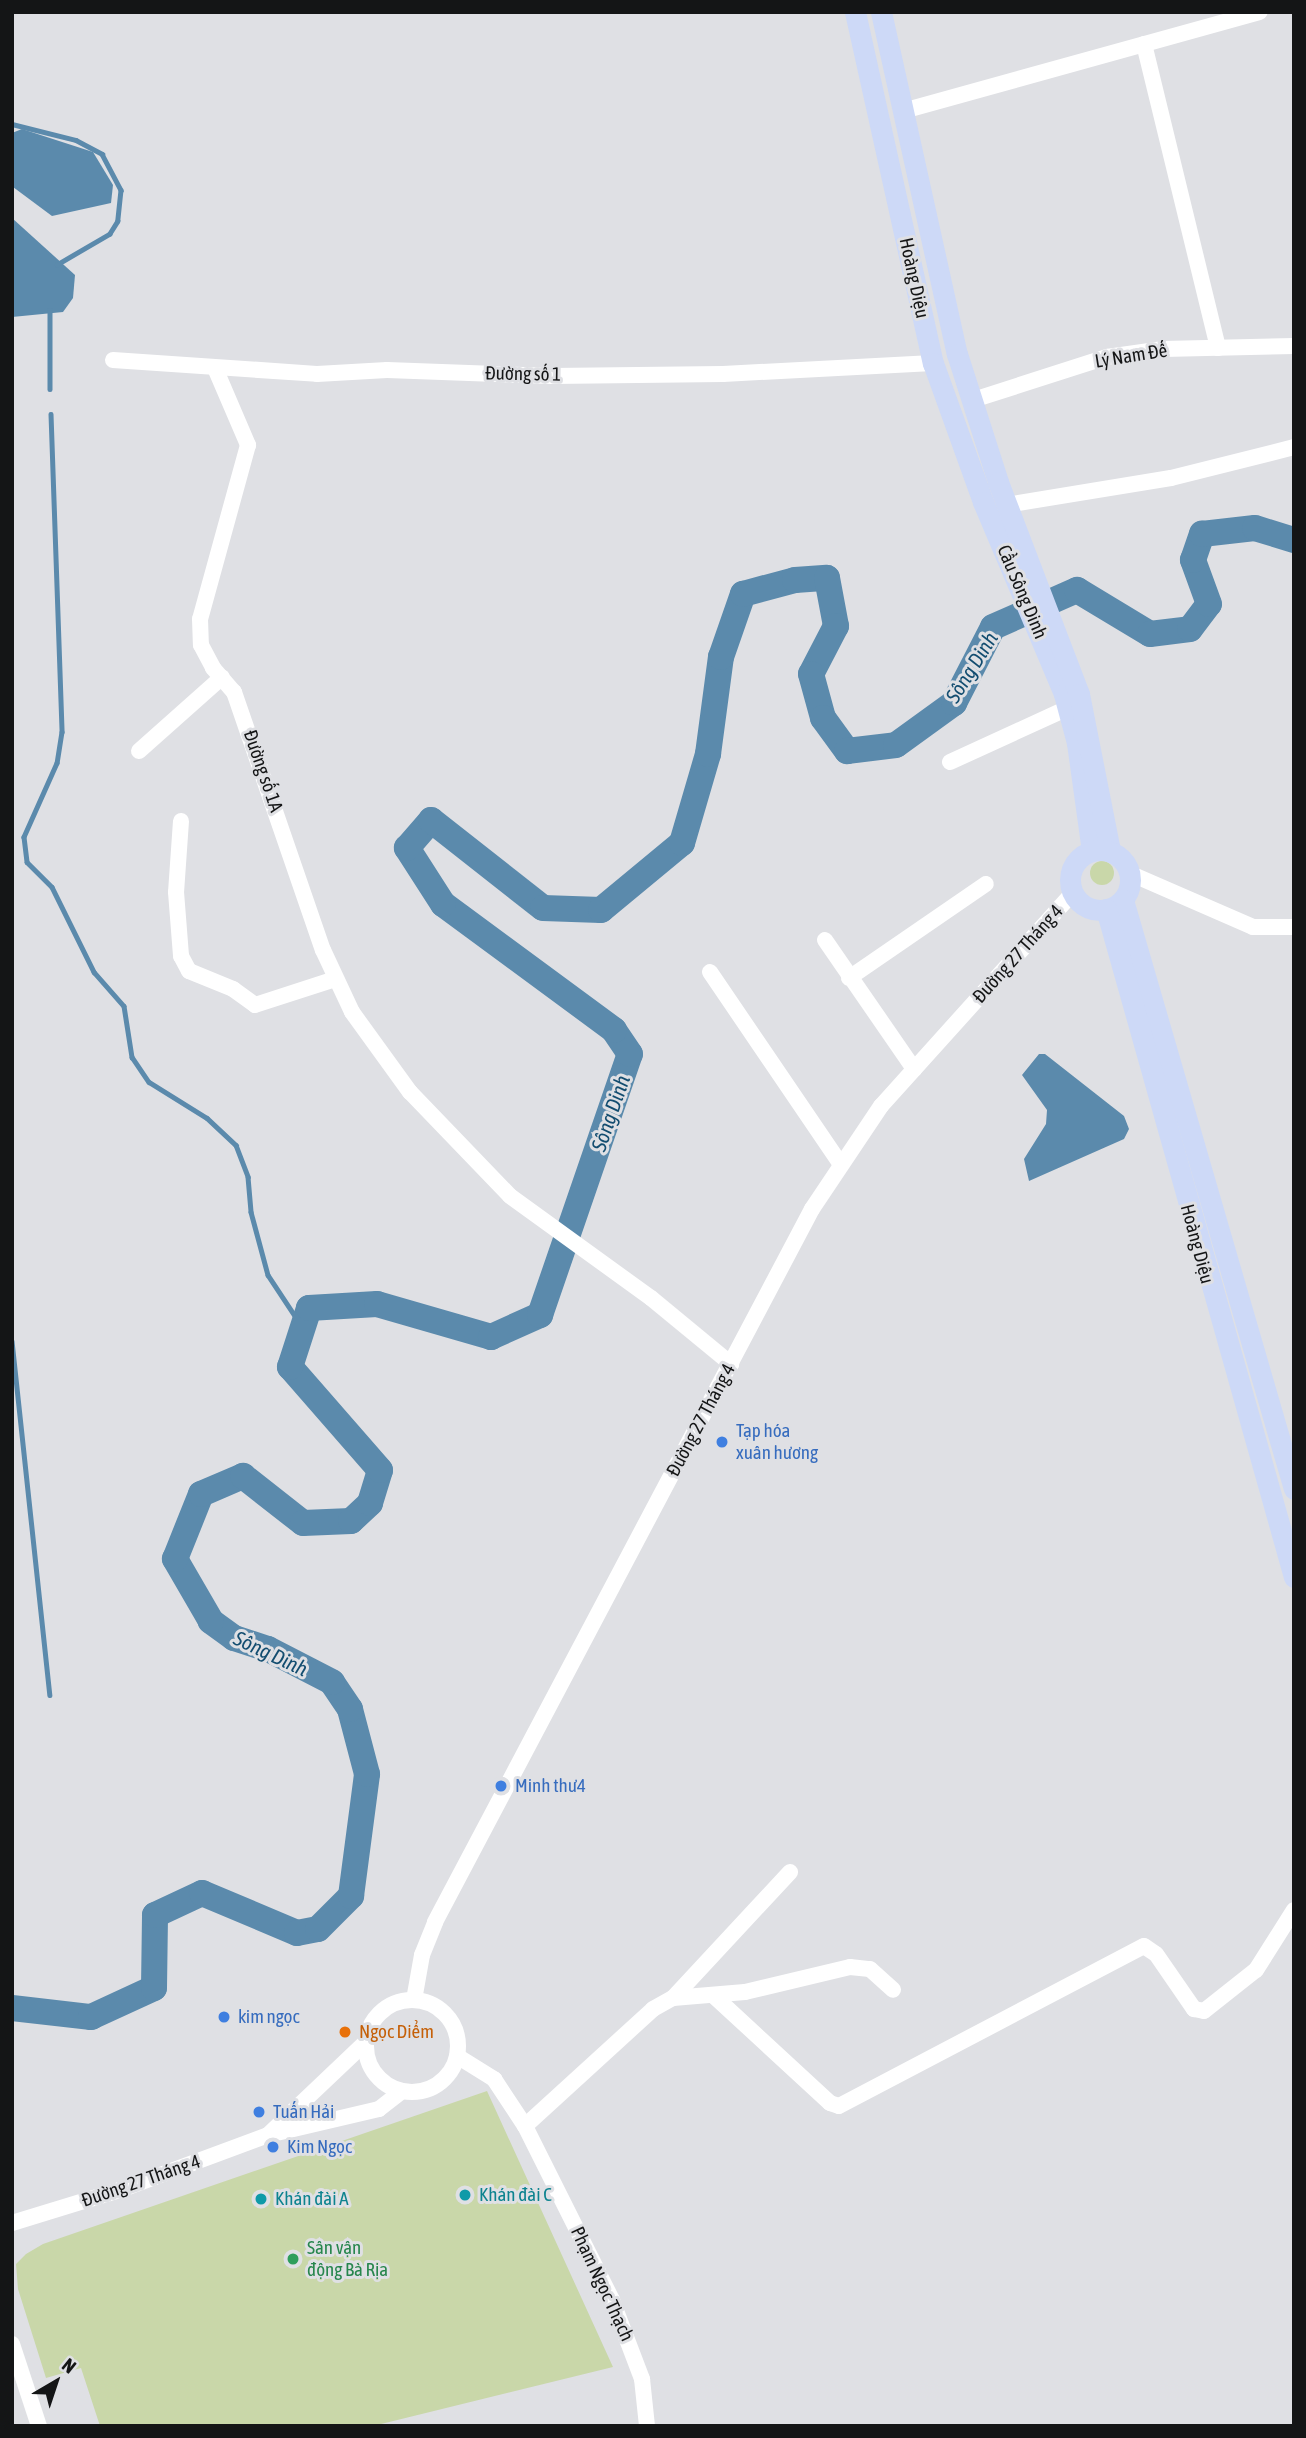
<!DOCTYPE html>
<html>
<head>
<meta charset="utf-8">
<style>
  body { margin:0 }
  #map { position:relative; width:1306px; height:2438px; overflow:hidden; background:#dfe0e4; font-family:"Asap Condensed",sans-serif }
  div>[style] { position:absolute }
  .green>* { inset:0; background:#c9d7a9 }
  .round { border-radius:50% }
  .water>* { inset:0; background:#5b8aac }
  .stream>* { height:4.5px; margin:-2.25px; padding:0 2.25px; transform-origin:2.25px; border-radius:2.25px; background:#5b8aac }
  .river>* { height:26px; margin:-13px; padding:0 13px; transform-origin:13px; border-radius:13px; background:#5b8aac }
  .minor>* { height:16px; margin:-8px; padding:0 8px; transform-origin:8px; border-radius:8px; background:#fff }
  .minor>.ring { margin:-8px; padding:0; box-sizing:content-box; background:none; border:16px solid #fff; border-radius:50% }
  .major>* { height:21px; margin:-10.5px; padding:0 10.5px; transform-origin:10.5px; border-radius:10.5px; background:#cdd9f7 }
  .major>.ring { margin:-10.5px; padding:0; box-sizing:content-box; background:none; border:21px solid #cdd9f7; border-radius:50% }
  .dots>* { width:19px; height:19px; translate:-50% -50%; box-sizing:border-box; border:4px solid #dfe0e4; border-radius:50% }
  span { translate:-50% -50%; white-space:nowrap; text-align:center; line-height:1.15; -webkit-text-stroke:6px #dfe0e4; paint-order:stroke }
  .street-label { font-size:19px; color:#141516 }
  .shop-label { font-size:19px; color:#366cbe }
  .left { translate:0 -50%; text-align:left }
  .food-label { font-size:19px; color:#c56008 }
  .culture-label { font-size:19px; color:#0d838f }
  .leisure-label { font-size:19px; color:#27864d }
  .water-label { font-size:21px; color:#134d70; font-style:italic }
  .frame { position:absolute; inset:0; border:14px solid #141516; pointer-events:none }
  .north { position:absolute; left:21px; top:2347px; width:70px; height:70px; -webkit-text-stroke:5px #dfe0e4; paint-order:stroke; rotate:39deg; font-size:19px; font-weight:700; line-height:28px; text-align:center; color:#141516 }
  .north::after { content:''; display:block; margin:auto; width:24px; height:32px; background:#141516; clip-path:polygon(50% 0,100% 100%,50% 72%,0 100%) }
</style>
</head>
<body>
<div id="map">
  <div class="green">
    <div class="round" style="left:1090px;top:861px;width:24px;height:24px"></div>
    <div style="clip-path:polygon(487px 2091px,613px 2367px,373px 2426px,100px 2426px,81px 2368px,46px 2378px,18px 2289px,16px 2264px,26px 2254px,43px 2244px)"></div>
  </div>
  <div class="water">
    <div style="clip-path:polygon(22px 129px,93px 152px,113px 185px,111px 203px,52px 216px,13px 187px,12px 133px)"></div>
    <div style="clip-path:polygon(12px 218px,75px 275px,73px 298px,63px 312px,12px 317px)"></div>
    <div style="clip-path:polygon(1039px 1054px,1045px 1054px,1124px 1116px,1129px 1129px,1124px 1139px,1029px 1181px,1024px 1159px,1046px 1124px,1047px 1110px,1022px 1075px)"></div>
  </div>
  <div class="stream">
    <div style="left:12px;top:124px;width:66px;rotate:14deg"></div>
    <div style="left:76px;top:140px;width:30px;rotate:28deg"></div>
    <div style="left:102px;top:154px;width:41px;rotate:62.2deg"></div>
    <div style="left:121px;top:190px;width:31px;rotate:96deg"></div>
    <div style="left:118px;top:221px;width:15px;rotate:122deg"></div>
    <div style="left:110px;top:234px;width:61px;rotate:149.7deg"></div>
    <div style="left:50px;top:310px;width:79px;rotate:90deg"></div>
    <div style="left:51px;top:414px;width:318px;rotate:88deg"></div>
    <div style="left:62px;top:732px;width:31px;rotate:99deg"></div>
    <div style="left:57px;top:763px;width:81px;rotate:114deg"></div>
    <div style="left:24px;top:837px;width:25px;rotate:83deg"></div>
    <div style="left:27px;top:862px;width:35px;rotate:45deg"></div>
    <div style="left:52px;top:887px;width:95px;rotate:63.7deg"></div>
    <div style="left:94px;top:972px;width:45px;rotate:48.6deg"></div>
    <div style="left:124px;top:1006px;width:52px;rotate:81.1deg"></div>
    <div style="left:132px;top:1057px;width:30px;rotate:56deg"></div>
    <div style="left:149px;top:1082px;width:68px;rotate:31.8deg"></div>
    <div style="left:207px;top:1118px;width:40px;rotate:43deg"></div>
    <div style="left:236px;top:1145px;width:34px;rotate:69deg"></div>
    <div style="left:248px;top:1177px;width:35px;rotate:85deg"></div>
    <div style="left:251px;top:1212px;width:65px;rotate:74.9deg"></div>
    <div style="left:268px;top:1275px;width:64px;rotate:56.6deg"></div>
    <div style="left:12px;top:1341px;width:356px;rotate:83.9deg"></div>
  </div>
  <div class="river">
    <div style="left:12px;top:2008px;width:80px;rotate:6.5deg"></div>
    <div style="left:91px;top:2017px;width:69px;rotate:-24.7deg"></div>
    <div style="left:154px;top:1988px;width:73px;rotate:-89.2deg"></div>
    <div style="left:155px;top:1915px;width:52px;rotate:-25.1deg"></div>
    <div style="left:202px;top:1893px;width:103px;rotate:22.8deg"></div>
    <div style="left:297px;top:1933px;width:21px;rotate:-11deg"></div>
    <div style="left:318px;top:1929px;width:47px;rotate:-45deg"></div>
    <div style="left:351px;top:1896px;width:123px;rotate:-82.5deg"></div>
    <div style="left:367px;top:1774px;width:67px;rotate:-104.7deg"></div>
    <div style="left:350px;top:1709px;width:32px;rotate:-124deg"></div>
    <div style="left:332px;top:1682px;width:72px;rotate:-152.7deg"></div>
    <div style="left:268px;top:1649px;width:36px;rotate:-162deg"></div>
    <div style="left:234px;top:1638px;width:29px;rotate:-144deg"></div>
    <div style="left:211px;top:1621px;width:72px;rotate:-120.1deg"></div>
    <div style="left:175px;top:1559px;width:70px;rotate:-68.2deg"></div>
    <div style="left:201px;top:1494px;width:46px;rotate:-23.2deg"></div>
    <div style="left:243px;top:1476px;width:76px;rotate:38.1deg"></div>
    <div style="left:303px;top:1523px;width:48px;rotate:-2.4deg"></div>
    <div style="left:351px;top:1521px;width:26px;rotate:-43deg"></div>
    <div style="left:370px;top:1503px;width:34px;rotate:-73deg"></div>
    <div style="left:380px;top:1470px;width:137px;rotate:-131.1deg"></div>
    <div style="left:290px;top:1367px;width:62px;rotate:-72.1deg"></div>
    <div style="left:309px;top:1308px;width:68px;rotate:-3.4deg"></div>
    <div style="left:377px;top:1304px;width:119px;rotate:16.1deg"></div>
    <div style="left:491px;top:1337px;width:54px;rotate:-24.2deg"></div>
    <div style="left:540px;top:1315px;width:276px;rotate:-71deg"></div>
    <div style="left:630px;top:1054px;width:29px;rotate:-124deg"></div>
    <div style="left:614px;top:1030px;width:212px;rotate:-143.6deg"></div>
    <div style="left:443px;top:904px;width:67px;rotate:-122.7deg"></div>
    <div style="left:407px;top:848px;width:37px;rotate:-49deg"></div>
    <div style="left:431px;top:820px;width:142px;rotate:38.2deg"></div>
    <div style="left:543px;top:908px;width:58px;rotate:2deg"></div>
    <div style="left:601px;top:910px;width:105px;rotate:-39.6deg"></div>
    <div style="left:682px;top:843px;width:93px;rotate:-73.7deg"></div>
    <div style="left:708px;top:754px;width:98px;rotate:-82.4deg"></div>
    <div style="left:721px;top:657px;width:67px;rotate:-70.8deg"></div>
    <div style="left:743px;top:594px;width:54px;rotate:-15.1deg"></div>
    <div style="left:795px;top:580px;width:32px;rotate:-4deg"></div>
    <div style="left:827px;top:578px;width:49px;rotate:79.4deg"></div>
    <div style="left:836px;top:626px;width:54px;rotate:117.5deg"></div>
    <div style="left:811px;top:674px;width:46px;rotate:74.7deg"></div>
    <div style="left:823px;top:718px;width:41px;rotate:54deg"></div>
    <div style="left:847px;top:751px;width:49px;rotate:-7deg"></div>
    <div style="left:896px;top:745px;width:72px;rotate:-35.9deg"></div>
    <div style="left:954px;top:703px;width:85px;rotate:-62.8deg"></div>
    <div style="left:993px;top:627px;width:92px;rotate:-23.8deg"></div>
    <div style="left:1077px;top:590px;width:85px;rotate:31.1deg"></div>
    <div style="left:1150px;top:634px;width:40px;rotate:-7.1deg"></div>
    <div style="left:1190px;top:629px;width:31px;rotate:-53deg"></div>
    <div style="left:1209px;top:604px;width:47px;rotate:-110deg"></div>
    <div style="left:1193px;top:560px;width:28px;rotate:-71deg"></div>
    <div style="left:1202px;top:534px;width:53px;rotate:-6.5deg"></div>
    <div style="left:1255px;top:528px;width:41px;rotate:17.1deg"></div>
  </div>
  <div class="minor">
    <div style="left:1144px;top:44px;width:313px;rotate:76.3deg"></div>
    <div style="left:903px;top:111px;width:370px;rotate:-15.5deg"></div>
    <div style="left:113px;top:360px;width:204px;rotate:3.9deg"></div>
    <div style="left:317px;top:374px;width:70px;rotate:-3.3deg"></div>
    <div style="left:387px;top:370px;width:165px;rotate:2.1deg"></div>
    <div style="left:552px;top:376px;width:171px;rotate:-0.7deg"></div>
    <div style="left:723px;top:374px;width:210px;rotate:-3deg"></div>
    <div style="left:215px;top:368px;width:84px;rotate:66.8deg"></div>
    <div style="left:248px;top:445px;width:180px;rotate:105.4deg"></div>
    <div style="left:200px;top:619px;width:26px;rotate:88deg"></div>
    <div style="left:201px;top:645px;width:26px;rotate:62deg"></div>
    <div style="left:213px;top:668px;width:32px;rotate:49deg"></div>
    <div style="left:234px;top:692px;width:273px;rotate:71deg"></div>
    <div style="left:323px;top:950px;width:68px;rotate:64.9deg"></div>
    <div style="left:352px;top:1012px;width:99px;rotate:54.1deg"></div>
    <div style="left:410px;top:1092px;width:144px;rotate:46.1deg"></div>
    <div style="left:510px;top:1196px;width:174px;rotate:35.9deg"></div>
    <div style="left:651px;top:1298px;width:104px;rotate:39.5deg"></div>
    <div style="left:973px;top:400px;width:141px;rotate:-17.8deg"></div>
    <div style="left:1107px;top:357px;width:57px;rotate:-8.1deg"></div>
    <div style="left:1163px;top:349px;width:131px;rotate:-1.3deg"></div>
    <div style="left:1006px;top:505px;width:167px;rotate:-9.3deg"></div>
    <div style="left:1171px;top:478px;width:127px;rotate:-14.1deg"></div>
    <div style="left:139px;top:751px;width:111px;rotate:-41.7deg"></div>
    <div style="left:950px;top:762px;width:130px;rotate:-24.6deg"></div>
    <div style="left:181px;top:821px;width:71px;rotate:94deg"></div>
    <div style="left:176px;top:892px;width:64px;rotate:85.5deg"></div>
    <div style="left:181px;top:956px;width:17px;rotate:62deg"></div>
    <div style="left:189px;top:971px;width:48px;rotate:22.2deg"></div>
    <div style="left:233px;top:989px;width:27px;rotate:36deg"></div>
    <div style="left:255px;top:1005px;width:84px;rotate:-18deg"></div>
    <div style="left:1129px;top:873px;width:135px;rotate:23.5deg"></div>
    <div style="left:1253px;top:927px;width:41px"></div>
    <div style="left:825px;top:940px;width:157px;rotate:55.4deg"></div>
    <div style="left:710px;top:972px;width:231px;rotate:55.8deg"></div>
    <div style="left:849px;top:978px;width:166px;rotate:-34.5deg"></div>
    <div style="left:714px;top:1996px;width:158px;rotate:42.7deg"></div>
    <div style="left:830px;top:2103px;width:9px;rotate:18deg"></div>
    <div style="left:839px;top:2106px;width:344px;rotate:-27.7deg"></div>
    <div style="left:1144px;top:1946px;width:14px;rotate:34deg"></div>
    <div style="left:1156px;top:1954px;width:67px;rotate:55.4deg"></div>
    <div style="left:1194px;top:2009px;width:10px;rotate:11deg"></div>
    <div style="left:1204px;top:2011px;width:66px;rotate:-38.3deg"></div>
    <div style="left:1256px;top:1970px;width:71px;rotate:-57.7deg"></div>
    <div style="left:673px;top:1998px;width:172px;rotate:-47.1deg"></div>
    <div style="left:414px;top:2000px;width:46px;rotate:-79.9deg"></div>
    <div style="left:422px;top:1955px;width:35px;rotate:-68deg"></div>
    <div style="left:435px;top:1922px;width:807px;rotate:-62.13deg"></div>
    <div style="left:812px;top:1209px;width:124px;rotate:-56.2deg"></div>
    <div style="left:881px;top:1106px;width:287px;rotate:-48deg"></div>
    <div class="ring" style="left:366px;top:2000px;width:76px;height:76px"></div>
    <div style="left:457px;top:2056px;width:44px;rotate:31.9deg"></div>
    <div style="left:494px;top:2079px;width:56px;rotate:56.6deg"></div>
    <div style="left:525px;top:2126px;width:195px;rotate:63.4deg"></div>
    <div style="left:612px;top:2300px;width:85px;rotate:69.2deg"></div>
    <div style="left:642px;top:2379px;width:47px;rotate:83.9deg"></div>
    <div style="left:525px;top:2126px;width:173px;rotate:-42.4deg"></div>
    <div style="left:653px;top:2009px;width:23px;rotate:-29deg"></div>
    <div style="left:673px;top:1998px;width:72px;rotate:-4.8deg"></div>
    <div style="left:745px;top:1992px;width:108px;rotate:-13.4deg"></div>
    <div style="left:850px;top:1967px;width:20px;rotate:6deg"></div>
    <div style="left:870px;top:1969px;width:31px;rotate:42deg"></div>
    <div style="left:270px;top:2133px;width:132px;rotate:-43.5deg"></div>
    <div style="left:12px;top:2223px;width:113px;rotate:-17deg"></div>
    <div style="left:120px;top:2190px;width:158px;rotate:-20.4deg"></div>
    <div style="left:268px;top:2135px;width:114px;rotate:-13.2deg"></div>
    <div style="left:379px;top:2109px;width:29px;rotate:-38deg"></div>
    <div style="left:12px;top:2344px;width:86px;rotate:71.8deg"></div>
  </div>
  <div class="major">
    <div style="left:855px;top:12px;width:360px;rotate:77.5deg"></div>
    <div style="left:933px;top:363px;width:148px;rotate:70.2deg"></div>
    <div style="left:983px;top:502px;width:208px;rotate:67.1deg"></div>
    <div style="left:1064px;top:694px;width:51px;rotate:75.1deg"></div>
    <div style="left:1077px;top:743px;width:109px;rotate:82.1deg"></div>
    <div style="left:881px;top:12px;width:350px;rotate:77.5deg"></div>
    <div style="left:957px;top:354px;width:134px;rotate:72.2deg"></div>
    <div style="left:998px;top:482px;width:227px;rotate:69.1deg"></div>
    <div style="left:1079px;top:694px;width:160px;rotate:78.8deg"></div>
    <div class="ring" style="left:1070px;top:850px;width:39px;height:39px"></div>
    <div style="left:1123px;top:900px;width:613px;rotate:73.81deg"></div>
    <div style="left:1106px;top:909px;width:694px;rotate:74.28deg"></div>
  </div>
  <div class="dots">
    <div style="left:722px;top:1442px;background:#3f7fe0"></div>
    <div style="left:501px;top:1786px;background:#3f7fe0"></div>
    <div style="left:224px;top:2017px;background:#3f7fe0"></div>
    <div style="left:345px;top:2032px;background:#e8710a"></div>
    <div style="left:259px;top:2112px;background:#3f7fe0"></div>
    <div style="left:273px;top:2147px;background:#3f7fe0"></div>
    <div style="left:465px;top:2195px;background:#0f9aa8"></div>
    <div style="left:261px;top:2199px;background:#0f9aa8"></div>
    <div style="left:293px;top:2259px;background:#2e9e5b"></div>
  </div>
  <div class="street-label">
    <span style="left:914px;top:278px;rotate:78deg">Hoàng Diệu</span>
    <span style="left:1131px;top:356px;rotate:-9deg">Lý Nam Đế</span>
    <span style="left:523px;top:374px;rotate:1deg">Đường số 1</span>
    <span style="left:1022px;top:592px;rotate:67deg">Cầu Sông Dinh</span>
    <span style="left:263px;top:771px;rotate:71deg">Đường số 1A</span>
    <span style="left:1018px;top:954px;rotate:-48deg">Đường 27 Tháng 4</span>
    <span style="left:1197px;top:1244px;rotate:75deg">Hoàng Diệu</span>
    <span style="left:701px;top:1420px;rotate:-62deg">Đường 27 Tháng 4</span>
    <span style="left:141px;top:2181px;rotate:-19deg">Đường 27 Tháng 4</span>
    <span style="left:602px;top:2284px;rotate:65deg">Phạm Ngọc Thạch</span>
  </div>
  <div class="shop-label">
    <span class="left" style="left:736px;top:1442px">Tạp hóa<br>xuân hương</span>
    <span class="left" style="left:515px;top:1786px">Minh thư4</span>
    <span class="left" style="left:238px;top:2017px">kim ngọc</span>
    <span class="left" style="left:273px;top:2112px">Tuấn Hải</span>
    <span class="left" style="left:287px;top:2147px">Kim Ngọc</span>
  </div>
  <div class="food-label">
    <span class="left" style="left:359px;top:2032px">Ngọc Diểm</span>
  </div>
  <div class="culture-label">
    <span class="left" style="left:479px;top:2195px">Khán đài C</span>
    <span class="left" style="left:275px;top:2199px">Khán đài A</span>
  </div>
  <div class="leisure-label">
    <span class="left" style="left:307px;top:2259px">Sân vận<br>động Bà Rịa</span>
  </div>
  <div class="water-label">
    <span style="left:971px;top:667px;rotate:-58deg">Sông Dinh</span>
    <span style="left:610px;top:1113px;rotate:-71deg">Sông Dinh</span>
    <span style="left:271px;top:1653px;rotate:25deg">Sông Dinh</span>
  </div>
  <div class="frame"></div>
  <div class="north">N</div>
</div>
</body>
</html>
